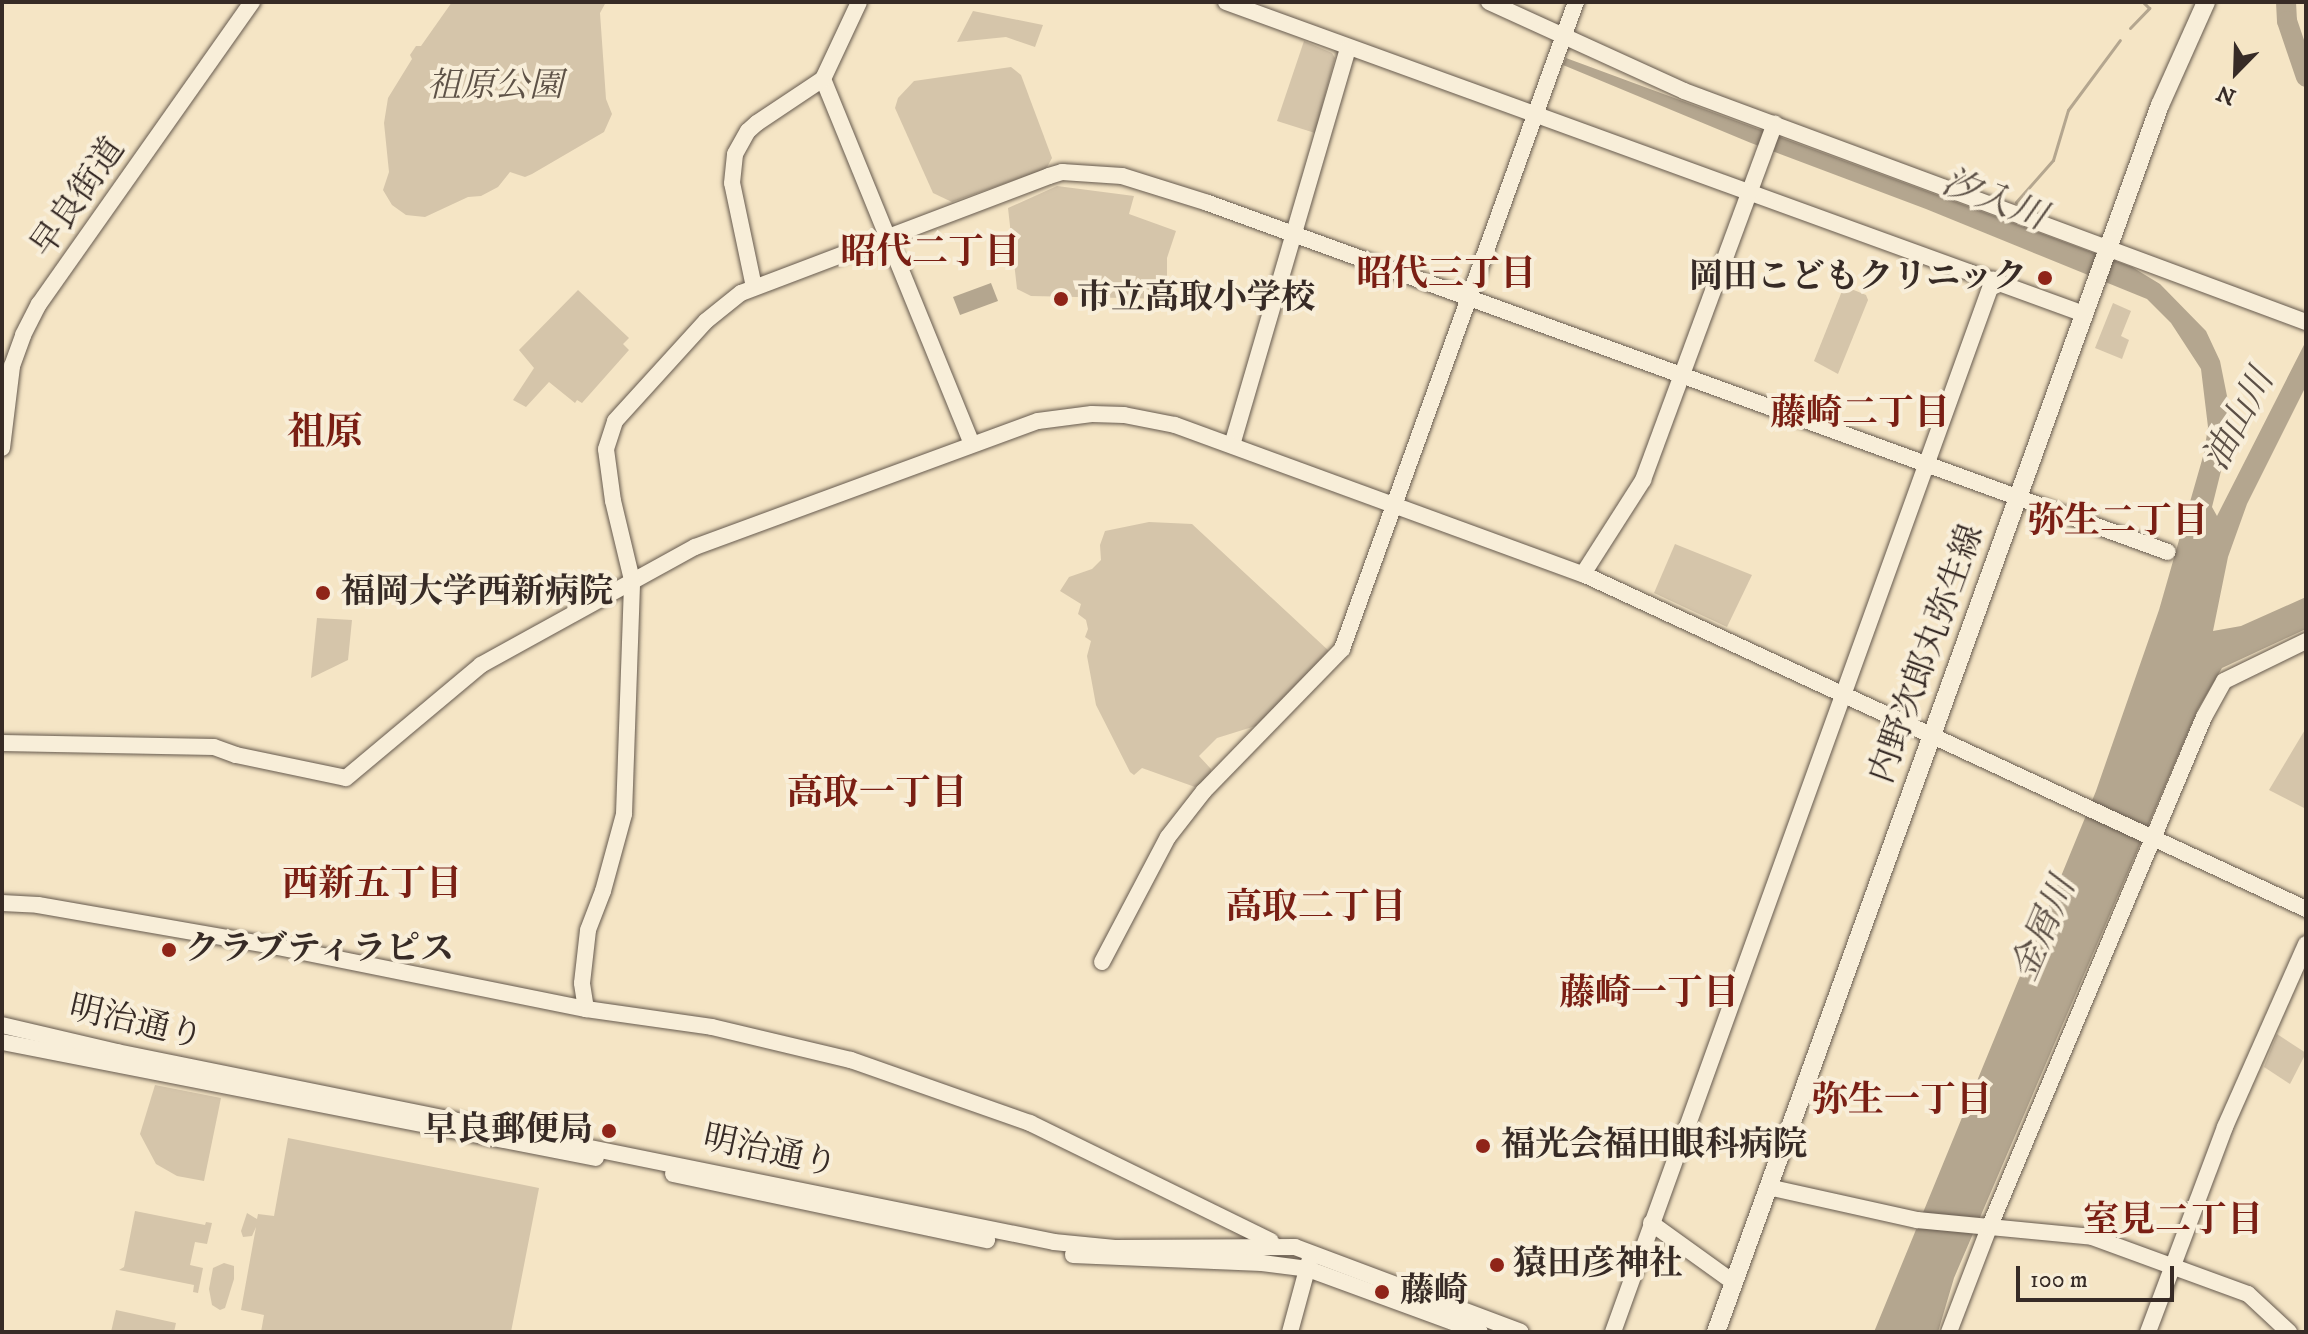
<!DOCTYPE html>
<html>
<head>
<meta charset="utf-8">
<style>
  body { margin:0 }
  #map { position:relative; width:2308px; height:1334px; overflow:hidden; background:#f5e5c5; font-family:"IM FELL DW Pica","Noto Serif JP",serif }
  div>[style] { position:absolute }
  .green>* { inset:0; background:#d5c5aa }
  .water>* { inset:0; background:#b4a68f }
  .stream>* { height:3px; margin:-1.5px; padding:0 1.5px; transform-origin:1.5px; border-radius:1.5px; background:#b4a68f }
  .river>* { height:20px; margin:-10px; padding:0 10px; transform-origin:10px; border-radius:10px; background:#b4a68f }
  .roads { filter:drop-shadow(0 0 2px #665a4e) drop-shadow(0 0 2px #665a4e) }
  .tertiary>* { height:16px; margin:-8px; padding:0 8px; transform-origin:8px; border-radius:8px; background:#f8eed9 }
  .secondary>* { height:18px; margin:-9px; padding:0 9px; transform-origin:9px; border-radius:9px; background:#f8eed9 }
  .dots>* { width:22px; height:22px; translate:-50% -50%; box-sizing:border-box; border:4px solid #f8eed9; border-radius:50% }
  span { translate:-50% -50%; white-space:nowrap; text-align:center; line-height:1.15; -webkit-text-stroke:8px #f8eed9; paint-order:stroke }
  .park-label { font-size:34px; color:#5e5247; font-style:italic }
  .street-label { font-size:34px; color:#372b26 }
  .poi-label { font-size:34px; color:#372b26; font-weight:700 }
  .right { translate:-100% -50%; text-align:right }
  .left { translate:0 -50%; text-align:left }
  .water-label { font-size:36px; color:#5c5046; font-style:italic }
  .neighbourhood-label { font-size:36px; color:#7a1f14; font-weight:700 }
  .quarter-label { font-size:38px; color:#7a1f14; font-weight:700 }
  .frame { position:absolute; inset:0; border:4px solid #372b26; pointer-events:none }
  .north { position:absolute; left:2196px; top:32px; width:80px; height:80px; -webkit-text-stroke:6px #f8eed9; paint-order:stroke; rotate:203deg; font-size:22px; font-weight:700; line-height:32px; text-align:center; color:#372b26 }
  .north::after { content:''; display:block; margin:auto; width:28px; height:36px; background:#372b26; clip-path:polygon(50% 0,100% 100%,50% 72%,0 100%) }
  .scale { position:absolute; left:2016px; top:1266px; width:158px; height:36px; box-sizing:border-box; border:4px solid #372b26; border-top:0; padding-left:10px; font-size:24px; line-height:28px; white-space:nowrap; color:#372b26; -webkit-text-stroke:6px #f8eed9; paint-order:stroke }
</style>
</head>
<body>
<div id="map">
  <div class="green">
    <div style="clip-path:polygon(452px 2px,606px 2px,600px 13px,606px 99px,612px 114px,604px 132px,532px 174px,525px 177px,510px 172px,498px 187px,481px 196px,468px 197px,425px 217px,406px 215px,392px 205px,383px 190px,389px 172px,384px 123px,388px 98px,412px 59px,410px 55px,416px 46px,421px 46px)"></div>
    <div style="clip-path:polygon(973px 11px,1043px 25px,1035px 47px,1006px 37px,957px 42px)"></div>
    <div style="clip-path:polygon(1304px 41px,1332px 53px,1335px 58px,1315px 133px,1277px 121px)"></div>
    <div style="clip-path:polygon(1011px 67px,1021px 75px,1052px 158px,1046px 169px,952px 202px,933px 193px,895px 108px,898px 98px,914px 81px)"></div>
    <div style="clip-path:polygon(1057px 186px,1134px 196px,1129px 214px,1176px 231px,1167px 258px,1167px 299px,1031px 296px,1017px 289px,1008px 208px)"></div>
    <div style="clip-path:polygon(1844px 286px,1866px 295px,1868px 300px,1838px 374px,1814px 361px)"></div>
    <div style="clip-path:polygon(578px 290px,629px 338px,623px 344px,629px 350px,582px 403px,577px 400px,575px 403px,549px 382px,526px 407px,513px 400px,534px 368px,519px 350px)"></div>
    <div style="clip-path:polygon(2113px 303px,2131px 311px,2121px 336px,2129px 340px,2122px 359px,2095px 348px)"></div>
    <div style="clip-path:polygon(1149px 522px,1192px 524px,1329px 651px,1289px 697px,1283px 697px,1285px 700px,1262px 724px,1217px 738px,1199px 756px,1211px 769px,1212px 777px,1195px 787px,1142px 768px,1134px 775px,1130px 772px,1096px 705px,1087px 656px,1091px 641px,1085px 637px,1088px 629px,1086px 620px,1078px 614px,1081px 604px,1060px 591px,1069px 577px,1092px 569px,1101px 560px,1100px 545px,1105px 531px)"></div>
    <div style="clip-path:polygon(1675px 544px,1752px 575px,1727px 627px,1654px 593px)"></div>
    <div style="clip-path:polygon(317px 618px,352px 620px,348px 660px,311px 678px)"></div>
    <div style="clip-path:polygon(2306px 728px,2306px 809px,2269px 790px)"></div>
    <div style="clip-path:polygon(2277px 1034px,2306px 1053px,2290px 1084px,2264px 1067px)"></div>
    <div style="clip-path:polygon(155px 1085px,221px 1098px,204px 1181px,177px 1176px,156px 1164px,140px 1134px)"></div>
    <div style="clip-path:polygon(288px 1138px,539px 1188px,511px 1332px,261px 1332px,264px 1315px,241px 1310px,256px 1227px,252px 1236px,243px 1237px,241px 1231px,247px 1213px,257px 1219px,258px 1214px,274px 1216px)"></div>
    <div style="clip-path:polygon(135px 1211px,205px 1225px,206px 1222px,212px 1223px,207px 1244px,195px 1242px,190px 1265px,203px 1268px,198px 1293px,193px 1292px,194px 1285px,119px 1270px,124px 1267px)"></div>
    <div style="clip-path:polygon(224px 1263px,234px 1266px,234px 1279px,225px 1308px,220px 1310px,212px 1305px,209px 1289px,213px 1268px)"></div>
    <div style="clip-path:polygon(116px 1310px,176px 1323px,174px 1332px,111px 1332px)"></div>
  </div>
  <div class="water">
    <div style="clip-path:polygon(1566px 58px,2132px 267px,2160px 284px,2206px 331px,2220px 361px,2230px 411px,2227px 447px,2212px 507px,2217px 516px,2306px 341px,2306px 386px,2247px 504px,2228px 557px,2213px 631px,2241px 626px,2306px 597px,2306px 629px,2222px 668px,2198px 709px,1954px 1278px,1938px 1332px,1874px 1332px,2096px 791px,2159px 610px,2204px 453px,2208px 427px,2201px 369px,2171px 323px,2147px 299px,1926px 209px,1751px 143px,1563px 65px)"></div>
    <div style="clip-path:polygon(991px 283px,998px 301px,960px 315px,953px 297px)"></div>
  </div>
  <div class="stream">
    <div style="left:2130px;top:28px;width:28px;rotate:-46deg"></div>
    <div style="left:2149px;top:8px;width:8px;rotate:-135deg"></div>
    <div style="left:2016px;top:202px;width:56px;rotate:-48.6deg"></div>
    <div style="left:2053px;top:160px;width:52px;rotate:-73.3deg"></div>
    <div style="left:2068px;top:110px;width:87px;rotate:-53.4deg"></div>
  </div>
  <div class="river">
    <div style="left:2286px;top:2px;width:19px;rotate:87deg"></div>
    <div style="left:2287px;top:21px;width:59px;rotate:71.3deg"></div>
  </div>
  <div class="roads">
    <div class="tertiary">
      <div style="left:1226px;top:2px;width:913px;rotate:19.98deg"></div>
      <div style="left:1489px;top:2px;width:214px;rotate:24.5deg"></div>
      <div style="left:1684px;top:91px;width:664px;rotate:20.37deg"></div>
      <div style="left:823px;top:79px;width:394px;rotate:67.8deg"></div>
      <div style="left:754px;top:287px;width:106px;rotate:-101.9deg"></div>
      <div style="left:732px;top:183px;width:29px;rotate:-84deg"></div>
      <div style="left:735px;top:154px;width:26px;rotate:-61deg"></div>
      <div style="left:748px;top:131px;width:12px;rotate:-42deg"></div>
      <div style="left:757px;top:123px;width:79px;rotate:-33.7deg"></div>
      <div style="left:823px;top:79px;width:85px;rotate:-64.9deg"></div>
      <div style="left:1232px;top:445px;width:413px;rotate:-73.7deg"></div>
      <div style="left:2px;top:448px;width:83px;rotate:-83deg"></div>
      <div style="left:12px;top:366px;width:33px;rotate:-70deg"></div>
      <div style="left:23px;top:335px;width:35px;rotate:-63deg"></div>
      <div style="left:39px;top:304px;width:370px;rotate:-54.8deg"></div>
      <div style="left:1583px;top:574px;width:112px;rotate:-57.4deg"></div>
      <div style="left:1643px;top:480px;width:380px;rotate:-69.7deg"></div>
      <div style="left:2px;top:743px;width:212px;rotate:1.1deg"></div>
      <div style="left:214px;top:747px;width:23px;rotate:20deg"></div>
      <div style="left:236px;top:755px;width:112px;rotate:11.8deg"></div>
      <div style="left:346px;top:778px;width:176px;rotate:-39.9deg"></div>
      <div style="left:481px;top:665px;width:244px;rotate:-28.9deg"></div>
      <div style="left:695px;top:547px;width:365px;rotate:-20.2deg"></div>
      <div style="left:1038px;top:421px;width:54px;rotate:-7.4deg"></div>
      <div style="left:1092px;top:414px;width:32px;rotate:2deg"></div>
      <div style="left:1124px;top:415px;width:52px;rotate:11.1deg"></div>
      <div style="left:1175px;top:425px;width:434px;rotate:20.1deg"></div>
      <div style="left:1583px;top:574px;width:797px;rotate:24.86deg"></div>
      <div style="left:2px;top:903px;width:36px;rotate:3deg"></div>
      <div style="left:38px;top:905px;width:244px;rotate:9.9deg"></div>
      <div style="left:278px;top:947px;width:314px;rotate:11.4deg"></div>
      <div style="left:586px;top:1009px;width:127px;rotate:8.1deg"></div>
      <div style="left:712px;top:1027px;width:143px;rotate:13.4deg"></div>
      <div style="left:851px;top:1060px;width:190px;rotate:19.4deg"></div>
      <div style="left:1030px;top:1123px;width:268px;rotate:26.1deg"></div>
      <div style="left:1102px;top:962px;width:141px;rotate:-62.2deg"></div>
      <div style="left:1168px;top:837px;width:58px;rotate:-52deg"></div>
      <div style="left:1204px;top:791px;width:198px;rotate:-45.8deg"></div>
      <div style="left:1342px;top:649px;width:688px;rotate:-70.12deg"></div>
      <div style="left:586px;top:1009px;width:26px;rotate:-99deg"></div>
      <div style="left:582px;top:983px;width:53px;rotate:-83.5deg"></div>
      <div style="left:588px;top:930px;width:42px;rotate:-69deg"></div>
      <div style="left:603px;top:891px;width:80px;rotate:-74.7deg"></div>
      <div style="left:624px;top:814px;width:234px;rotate:-88deg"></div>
      <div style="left:632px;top:580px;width:81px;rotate:-103.5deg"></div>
      <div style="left:613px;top:501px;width:52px;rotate:-97.7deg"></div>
      <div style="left:606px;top:449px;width:29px;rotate:-72deg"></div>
      <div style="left:615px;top:421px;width:135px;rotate:-47.7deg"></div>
      <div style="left:706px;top:321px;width:45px;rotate:-38.7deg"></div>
      <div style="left:741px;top:293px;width:329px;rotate:-20.8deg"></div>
      <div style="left:1049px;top:176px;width:14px;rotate:-17deg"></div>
      <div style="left:1062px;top:172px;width:60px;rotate:3.8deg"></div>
      <div style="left:1122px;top:176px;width:90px;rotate:17.4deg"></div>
      <div style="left:1208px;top:203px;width:1021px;rotate:19.98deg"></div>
      <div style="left:2px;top:1025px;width:118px;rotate:13.2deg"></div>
      <div style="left:117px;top:1052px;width:956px;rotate:11.46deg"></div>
      <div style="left:1054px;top:1242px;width:61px;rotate:5.6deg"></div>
      <div style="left:1115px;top:1248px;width:180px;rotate:-0.3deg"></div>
      <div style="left:1295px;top:1247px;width:241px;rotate:20.6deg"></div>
      <div style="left:2px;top:1042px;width:605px;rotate:11.05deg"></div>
      <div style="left:673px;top:1174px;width:321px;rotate:11.9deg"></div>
      <div style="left:1768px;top:1187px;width:153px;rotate:12.5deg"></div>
      <div style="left:1917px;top:1220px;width:176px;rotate:5.5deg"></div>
      <div style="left:2092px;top:1237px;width:166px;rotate:20.1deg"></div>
      <div style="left:2248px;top:1294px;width:56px;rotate:42.8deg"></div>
      <div style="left:1651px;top:1223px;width:101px;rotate:35.7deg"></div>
      <div style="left:1073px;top:1255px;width:189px;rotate:2.4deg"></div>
      <div style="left:1262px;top:1263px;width:46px;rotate:7.4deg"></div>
      <div style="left:1308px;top:1269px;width:183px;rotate:20.1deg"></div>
      <div style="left:1290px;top:1332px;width:73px;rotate:-74.8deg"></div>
      <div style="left:1613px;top:1332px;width:1119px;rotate:-70.14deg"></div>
      <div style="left:1949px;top:1332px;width:111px;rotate:-69deg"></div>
      <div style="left:1989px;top:1228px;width:554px;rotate:-67.18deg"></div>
      <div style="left:2204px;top:717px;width:41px;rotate:-60.9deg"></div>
      <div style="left:2224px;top:681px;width:91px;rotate:-26deg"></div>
      <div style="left:2148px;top:1332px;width:219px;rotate:-69.4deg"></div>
      <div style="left:2225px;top:1127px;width:200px;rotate:-66.1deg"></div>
    </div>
    <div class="secondary">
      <div style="left:1716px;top:1332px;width:1305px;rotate:-70.11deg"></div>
      <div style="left:2160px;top:105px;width:113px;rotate:-65.9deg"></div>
    </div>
  </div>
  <div class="dots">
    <div style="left:2045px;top:278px;background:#8f2418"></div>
    <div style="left:1061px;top:299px;background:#8f2418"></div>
    <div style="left:323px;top:593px;background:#8f2418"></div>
    <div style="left:169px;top:950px;background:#8f2418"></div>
    <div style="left:609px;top:1131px;background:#8f2418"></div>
    <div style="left:1483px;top:1146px;background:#8f2418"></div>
    <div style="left:1497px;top:1265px;background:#8f2418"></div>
    <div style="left:1382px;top:1292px;background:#8f2418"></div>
  </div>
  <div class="park-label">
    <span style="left:495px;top:87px">祖原公園</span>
  </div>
  <div class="street-label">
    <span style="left:78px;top:198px;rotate:-55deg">早良街道</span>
    <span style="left:1927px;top:654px;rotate:-70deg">内野次郎丸弥生線</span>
    <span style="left:136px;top:1023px;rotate:13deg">明治通り</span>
    <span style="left:770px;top:1152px;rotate:12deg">明治通り</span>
  </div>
  <div class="poi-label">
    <span class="right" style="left:2027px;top:278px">岡田こどもクリニック</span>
    <span class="left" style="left:1077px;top:299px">市立高取小学校</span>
    <span class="left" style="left:341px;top:593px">福岡大学西新病院</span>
    <span class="left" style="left:185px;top:950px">クラブティラピス</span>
    <span class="right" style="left:593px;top:1131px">早良郵便局</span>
    <span class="left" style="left:1501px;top:1146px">福光会福田眼科病院</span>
    <span class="left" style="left:1513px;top:1265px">猿田彦神社</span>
    <span class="left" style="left:1400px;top:1292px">藤崎</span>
  </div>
  <div class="water-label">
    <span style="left:1994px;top:200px;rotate:21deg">汐入川</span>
    <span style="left:2239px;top:420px;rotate:-62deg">油山川</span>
    <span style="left:2044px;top:929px;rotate:-67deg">金屑川</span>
  </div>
  <div class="neighbourhood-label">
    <span style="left:930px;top:253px">昭代二丁目</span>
    <span style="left:1446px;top:275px">昭代三丁目</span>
    <span style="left:1860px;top:414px">藤崎二丁目</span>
    <span style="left:2118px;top:522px">弥生二丁目</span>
    <span style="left:877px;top:794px">高取一丁目</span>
    <span style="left:372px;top:885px">西新五丁目</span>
    <span style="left:1316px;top:908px">高取二丁目</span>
    <span style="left:1649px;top:994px">藤崎一丁目</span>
    <span style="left:1902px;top:1101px">弥生一丁目</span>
    <span style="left:2173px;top:1221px">室見二丁目</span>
  </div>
  <div class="quarter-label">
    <span style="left:325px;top:434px">祖原</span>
  </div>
  <div class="frame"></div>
  <div class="north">N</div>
  <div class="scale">100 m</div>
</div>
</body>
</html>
